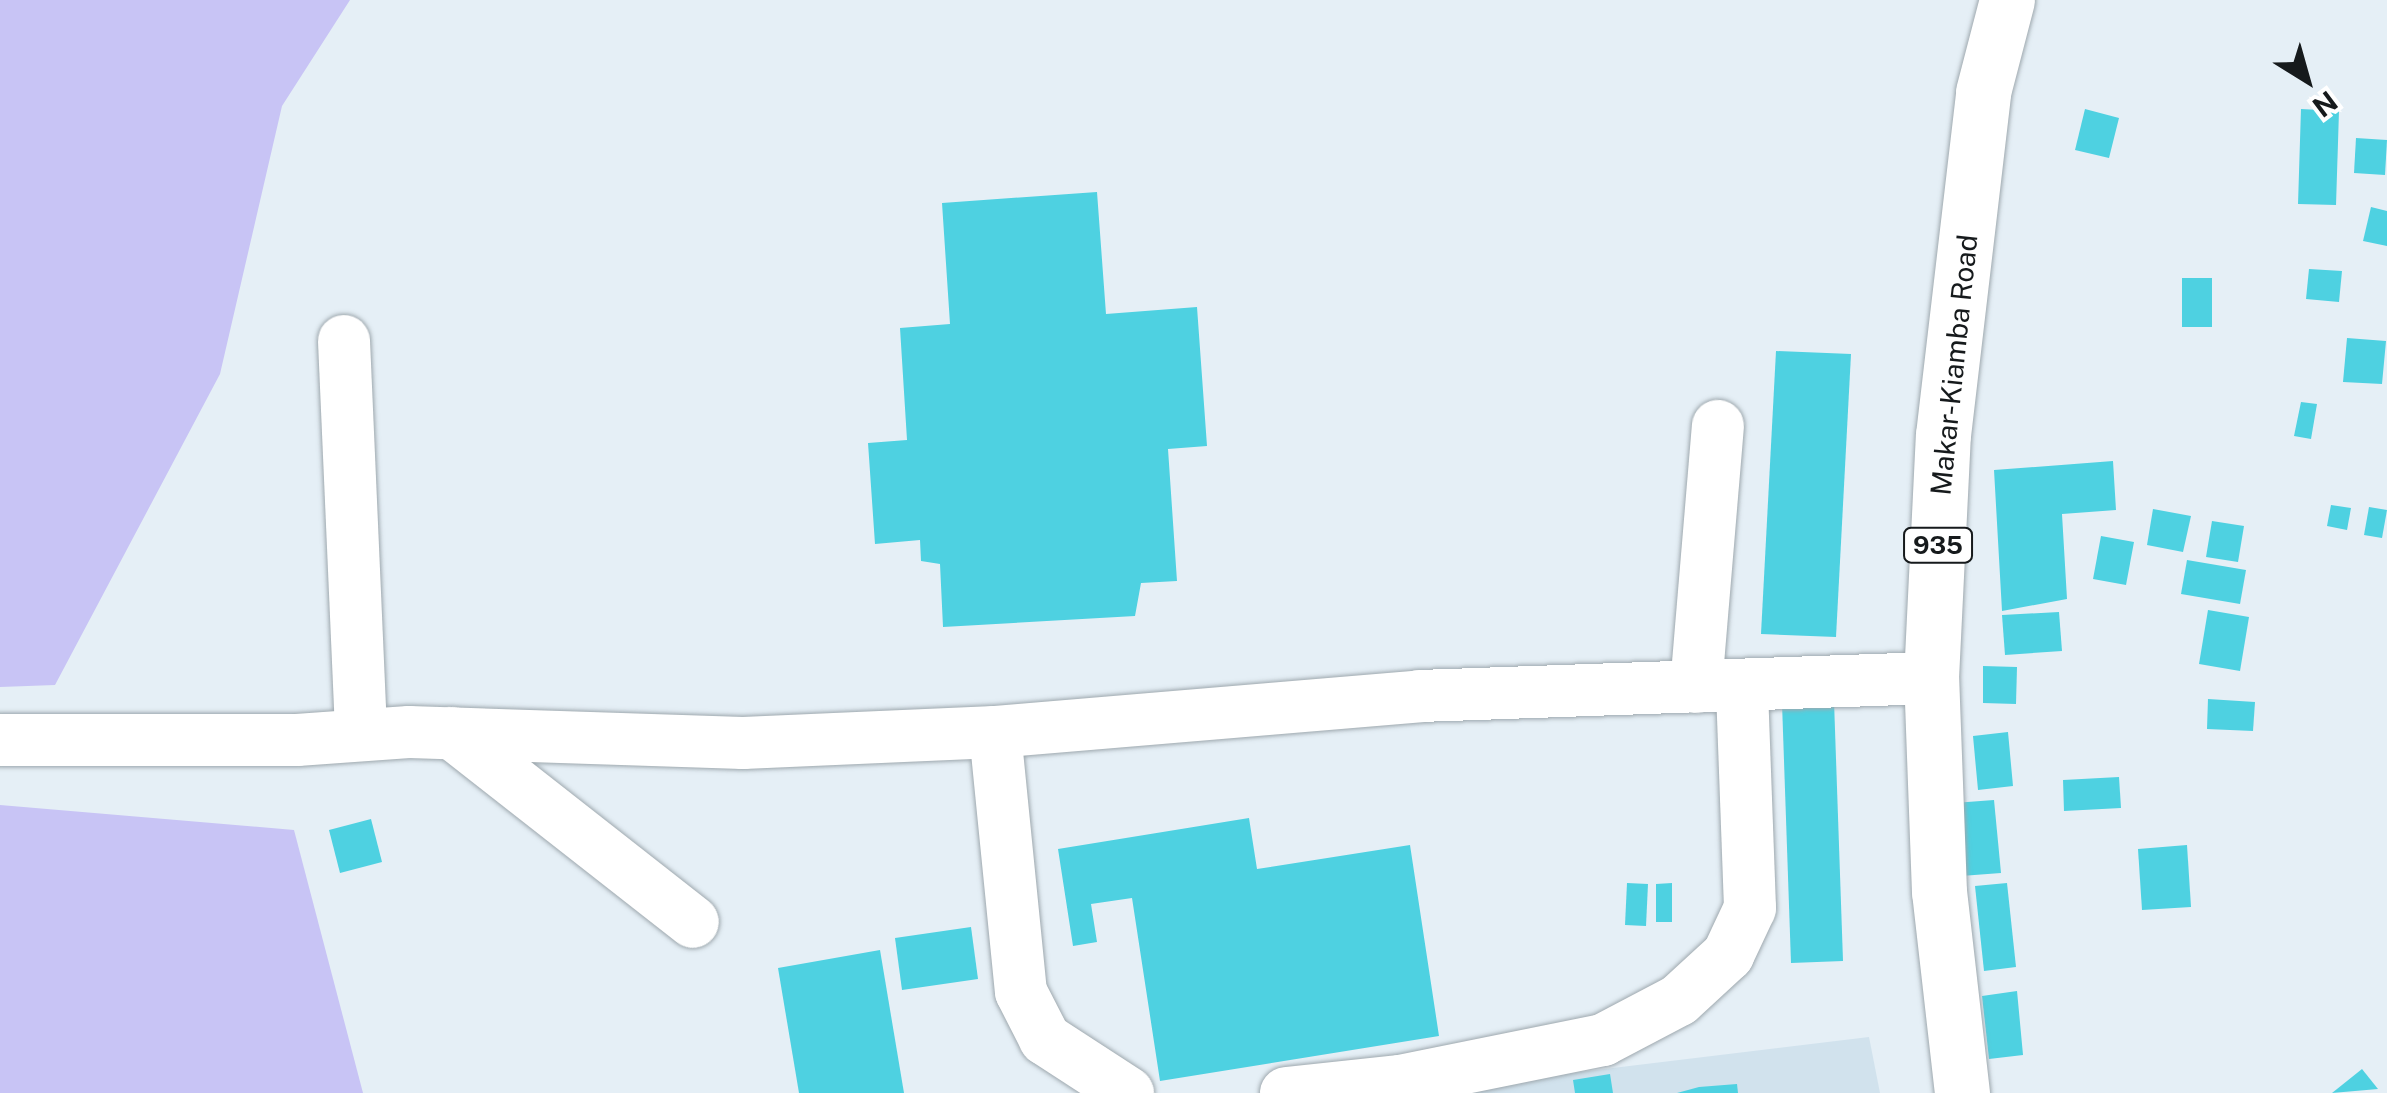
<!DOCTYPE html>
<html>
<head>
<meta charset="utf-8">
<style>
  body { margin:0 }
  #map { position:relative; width:2387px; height:1093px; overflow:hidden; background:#e5eff6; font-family:"Public Sans",sans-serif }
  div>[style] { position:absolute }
  .built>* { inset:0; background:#d1e2ed }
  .water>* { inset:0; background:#c8c4f5 }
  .building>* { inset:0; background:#4ed1e1 }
  .roads { filter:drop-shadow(0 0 2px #9ea8ae) drop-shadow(0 0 2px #9ea8ae) }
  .minor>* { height:52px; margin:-26px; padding:0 26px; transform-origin:26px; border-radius:26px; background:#fff }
  .major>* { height:55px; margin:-27.5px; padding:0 27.5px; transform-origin:27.5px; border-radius:27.5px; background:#fff }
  span { translate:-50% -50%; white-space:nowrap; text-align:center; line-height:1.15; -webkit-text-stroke:10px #fff; paint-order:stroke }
  .shield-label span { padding:2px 8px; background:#fff; border:2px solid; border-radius:8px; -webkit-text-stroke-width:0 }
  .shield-label { font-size:25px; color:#161a1c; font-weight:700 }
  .street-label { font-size:28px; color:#161a1c }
  .north { position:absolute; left:2257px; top:30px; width:100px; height:100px; -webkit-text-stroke:8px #fff; paint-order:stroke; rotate:143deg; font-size:28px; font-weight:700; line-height:40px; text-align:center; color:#161a1c }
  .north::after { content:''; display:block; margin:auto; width:35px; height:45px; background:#161a1c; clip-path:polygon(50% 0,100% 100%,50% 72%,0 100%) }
</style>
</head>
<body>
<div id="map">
  <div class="built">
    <div style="clip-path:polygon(1869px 1037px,1880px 1093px,1460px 1093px,1555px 1075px)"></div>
  </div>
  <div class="water">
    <div style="clip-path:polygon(0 0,350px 0,282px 106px,220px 374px,55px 685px,0 687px)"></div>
    <div style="clip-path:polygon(0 805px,294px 830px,363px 1093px,0 1093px)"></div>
  </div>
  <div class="building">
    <div style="clip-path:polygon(2085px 109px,2119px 118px,2109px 158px,2075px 150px)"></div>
    <div style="clip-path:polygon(2301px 109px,2339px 111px,2336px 205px,2298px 204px)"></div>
    <div style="clip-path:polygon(2356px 138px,2387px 140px,2385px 175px,2354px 173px)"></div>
    <div style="clip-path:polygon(1097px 192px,1106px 314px,1197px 307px,1207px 446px,1168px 449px,1177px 581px,1141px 583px,1135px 616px,943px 627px,940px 564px,921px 561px,920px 540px,875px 544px,868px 443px,907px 440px,900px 328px,950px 324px,942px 203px)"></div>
    <div style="clip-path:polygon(2371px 207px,2387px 211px,2387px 246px,2363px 241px)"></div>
    <div style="clip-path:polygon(2309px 269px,2342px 271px,2339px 302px,2306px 299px)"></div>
    <div style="clip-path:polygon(2182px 278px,2212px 278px,2212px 327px,2182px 327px)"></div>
    <div style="clip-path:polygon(2347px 338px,2386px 341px,2382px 384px,2343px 382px)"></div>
    <div style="clip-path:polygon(1776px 351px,1851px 354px,1836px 637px,1761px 634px)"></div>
    <div style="clip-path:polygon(2301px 402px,2317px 404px,2311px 439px,2294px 436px)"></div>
    <div style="clip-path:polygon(2113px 461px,2116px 510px,2062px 514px,2067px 599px,2002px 611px,1994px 470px)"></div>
    <div style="clip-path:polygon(2331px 505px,2351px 508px,2347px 530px,2327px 526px)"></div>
    <div style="clip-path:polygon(2369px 507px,2387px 510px,2382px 538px,2364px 535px)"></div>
    <div style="clip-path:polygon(2153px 509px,2191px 516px,2183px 552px,2147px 545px)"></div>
    <div style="clip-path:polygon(2212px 521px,2244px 526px,2238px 562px,2206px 557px)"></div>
    <div style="clip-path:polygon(2101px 536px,2134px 542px,2126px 585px,2093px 579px)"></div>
    <div style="clip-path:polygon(2187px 560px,2246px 570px,2240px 604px,2181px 594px)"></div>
    <div style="clip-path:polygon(2208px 610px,2249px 617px,2240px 671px,2199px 664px)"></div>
    <div style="clip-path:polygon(2059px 612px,2062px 651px,2005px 655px,2002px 615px)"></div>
    <div style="clip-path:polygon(1983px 666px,2017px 667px,2016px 704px,1983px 703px)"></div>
    <div style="clip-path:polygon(2208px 699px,2255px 702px,2253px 731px,2207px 729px)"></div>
    <div style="clip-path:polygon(1834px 701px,1843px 961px,1791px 963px,1782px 703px)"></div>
    <div style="clip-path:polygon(2008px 732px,2013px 786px,1978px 790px,1973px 736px)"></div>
    <div style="clip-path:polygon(2119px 777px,2121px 808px,2064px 811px,2063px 780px)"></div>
    <div style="clip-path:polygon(1994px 800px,2001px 873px,1961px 876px,1954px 803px)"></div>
    <div style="clip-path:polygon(1249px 818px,1257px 869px,1410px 845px,1439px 1036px,1160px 1081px,1132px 898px,1091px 904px,1097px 942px,1073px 946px,1058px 849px)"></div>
    <div style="clip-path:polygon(371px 819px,382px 862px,340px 873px,329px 830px)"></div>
    <div style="clip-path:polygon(2187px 845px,2191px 907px,2142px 910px,2138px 849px)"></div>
    <div style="clip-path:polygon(1627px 883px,1648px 884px,1646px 926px,1625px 925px)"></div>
    <div style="clip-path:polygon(1672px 883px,1672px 922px,1656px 922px,1656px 884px)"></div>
    <div style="clip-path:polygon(2007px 883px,2016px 967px,1984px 971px,1975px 886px)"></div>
    <div style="clip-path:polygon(971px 927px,978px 979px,902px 990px,895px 938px)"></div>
    <div style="clip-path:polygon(880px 950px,904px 1093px,799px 1093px,778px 968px)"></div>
    <div style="clip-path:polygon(2017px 991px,2023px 1055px,1989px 1059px,1982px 996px)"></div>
    <div style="clip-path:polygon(2362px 1069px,2378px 1089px,2332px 1093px)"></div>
    <div style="clip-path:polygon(1610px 1074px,1613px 1093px,1575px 1093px,1573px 1080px)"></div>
    <div style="clip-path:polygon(1737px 1084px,1738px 1093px,1677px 1093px,1699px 1087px)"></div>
  </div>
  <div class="roads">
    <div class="minor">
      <div style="left:344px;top:341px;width:394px;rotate:87.5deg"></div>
      <div style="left:1696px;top:687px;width:262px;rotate:-85.2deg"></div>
      <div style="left:995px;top:732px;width:261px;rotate:84.3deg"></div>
      <div style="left:1021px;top:992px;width:53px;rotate:62.9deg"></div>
      <div style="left:1045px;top:1039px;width:99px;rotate:33deg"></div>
      <div style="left:452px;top:733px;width:306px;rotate:38.1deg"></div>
      <div style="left:0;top:740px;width:297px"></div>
      <div style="left:297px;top:740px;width:112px;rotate:-4.1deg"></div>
      <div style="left:409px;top:732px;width:334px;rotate:1.9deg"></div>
      <div style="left:743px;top:743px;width:252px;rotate:-2.5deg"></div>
      <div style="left:995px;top:732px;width:427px;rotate:-4.8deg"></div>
      <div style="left:1420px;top:696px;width:511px;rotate:-2.02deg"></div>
      <div style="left:1286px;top:1093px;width:115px;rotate:-6deg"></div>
      <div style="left:1400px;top:1081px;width:207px;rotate:-11.4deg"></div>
      <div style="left:1603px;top:1040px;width:86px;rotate:-27.8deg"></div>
      <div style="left:1679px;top:1000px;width:67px;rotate:-42.6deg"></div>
      <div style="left:1728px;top:955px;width:52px;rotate:-64.9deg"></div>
      <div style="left:1750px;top:908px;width:223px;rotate:-92.1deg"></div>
    </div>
    <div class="major">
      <div style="left:1962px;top:1093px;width:202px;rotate:-96.5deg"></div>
      <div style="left:1939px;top:892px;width:214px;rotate:-92.1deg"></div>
      <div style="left:1931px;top:678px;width:243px;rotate:-87.2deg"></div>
      <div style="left:1943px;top:435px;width:345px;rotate:-83.3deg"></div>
      <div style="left:1983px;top:92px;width:95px;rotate:-75.4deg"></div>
    </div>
  </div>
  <div class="shield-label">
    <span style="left:1938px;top:545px">935</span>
  </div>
  <div class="street-label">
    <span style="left:1954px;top:365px;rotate:-84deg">Makar-Kiamba Road</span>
  </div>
  <div class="north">N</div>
</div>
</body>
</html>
